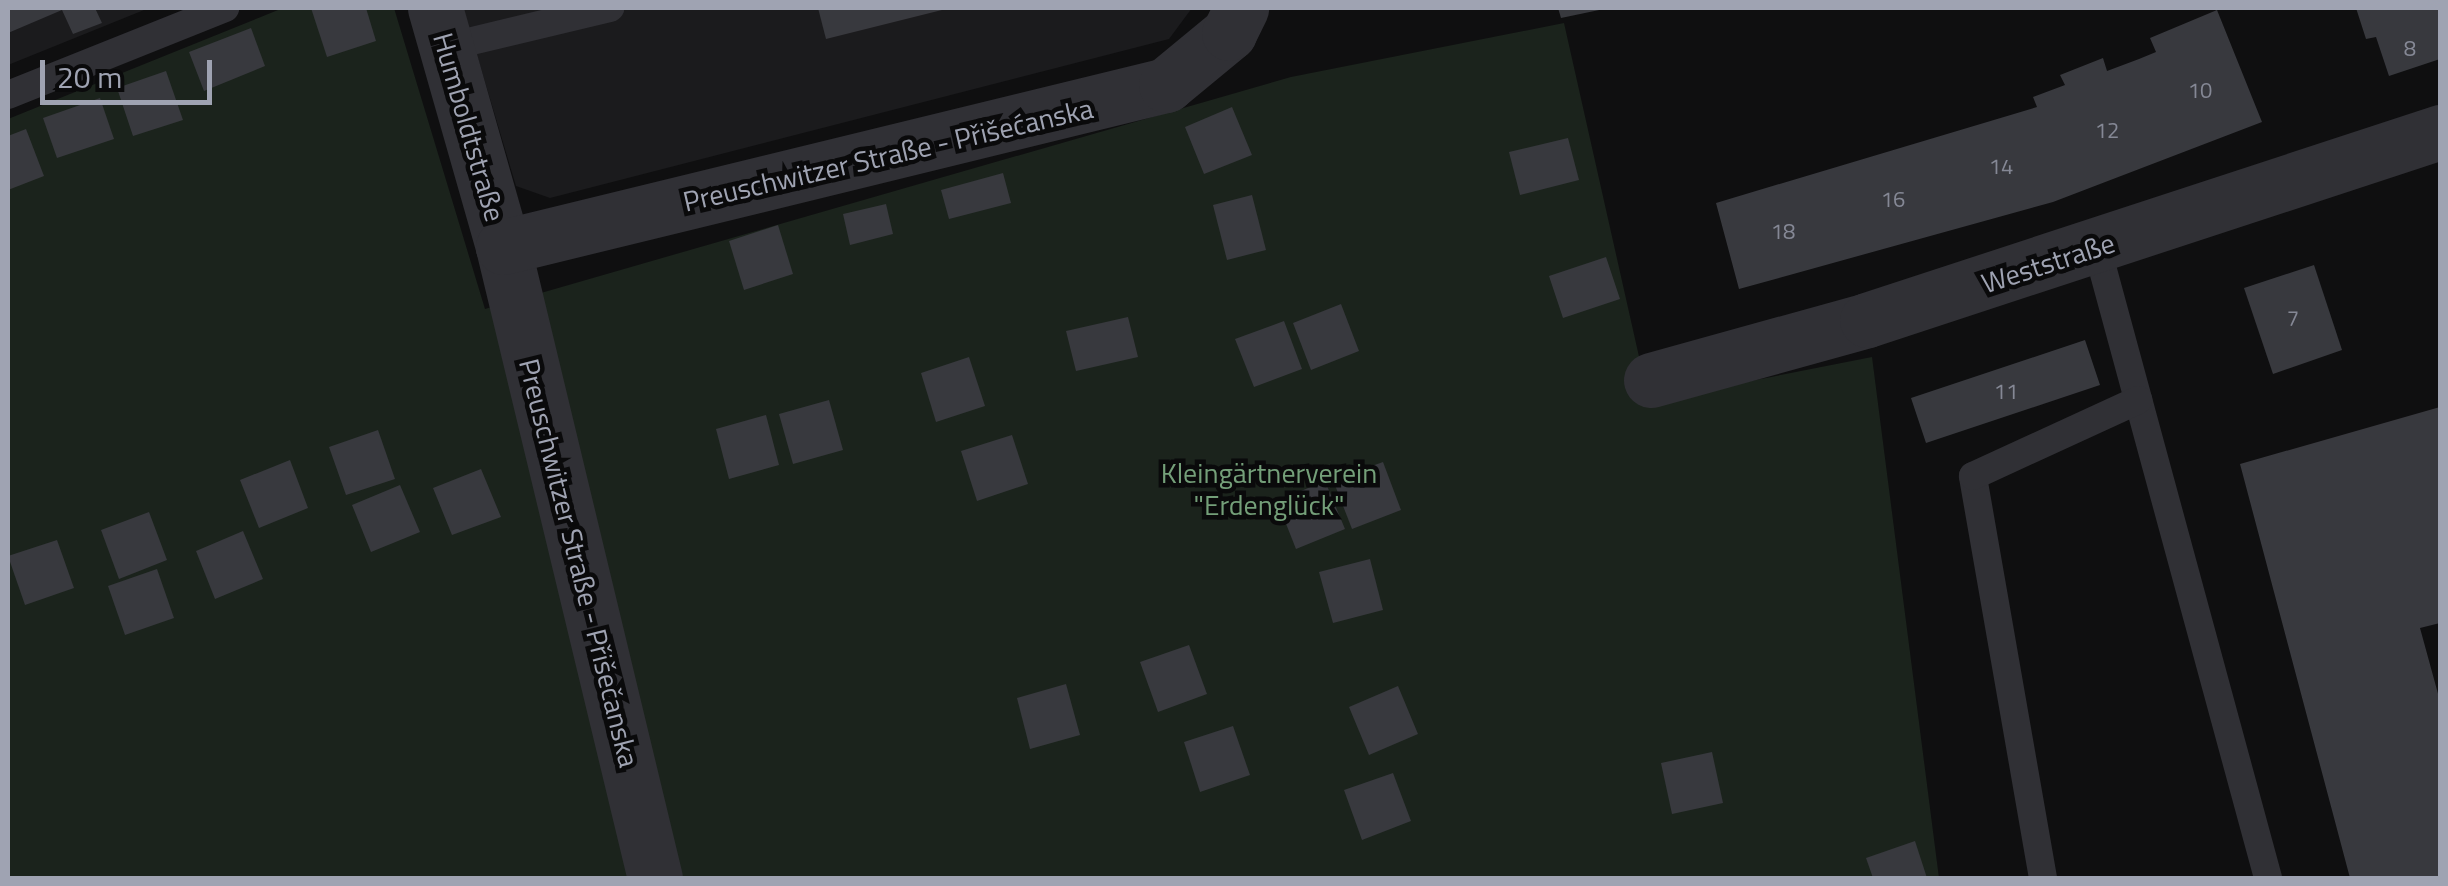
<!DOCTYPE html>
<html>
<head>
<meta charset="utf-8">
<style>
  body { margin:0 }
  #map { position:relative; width:2448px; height:886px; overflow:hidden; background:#0f0f10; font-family:"Titillium Web",sans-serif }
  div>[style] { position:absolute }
  .built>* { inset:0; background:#1b1b1d }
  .green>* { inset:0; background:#1b231c }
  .building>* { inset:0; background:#38393e }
  .service>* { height:28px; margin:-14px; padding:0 14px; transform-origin:14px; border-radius:14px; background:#303035 }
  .minor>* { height:55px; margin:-27.5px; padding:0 27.5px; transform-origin:27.5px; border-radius:27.5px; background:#303035 }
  span { translate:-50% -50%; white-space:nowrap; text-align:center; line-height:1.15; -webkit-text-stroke:9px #0a0a0b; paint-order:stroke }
  .number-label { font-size:22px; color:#858895 }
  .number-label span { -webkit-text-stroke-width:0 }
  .street-label { font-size:28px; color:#9fa3b2 }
  .park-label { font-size:28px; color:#749f79 }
  .frame { position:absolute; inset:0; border:10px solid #9fa3b2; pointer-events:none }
  .scale { position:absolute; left:40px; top:60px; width:172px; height:45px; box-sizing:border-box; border:5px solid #9fa3b2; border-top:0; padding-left:12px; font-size:30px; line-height:35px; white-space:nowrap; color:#9fa3b2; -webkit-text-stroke:8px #0a0a0b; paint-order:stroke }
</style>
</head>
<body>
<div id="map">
  <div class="built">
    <div style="clip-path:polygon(8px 8px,149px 8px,8px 65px)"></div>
    <div style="clip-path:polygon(463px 8px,1192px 8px,1169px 39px,550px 198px,516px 186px)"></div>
  </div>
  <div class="green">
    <div style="clip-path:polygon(283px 8px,394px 8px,485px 309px,1291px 77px,1564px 23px,1649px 401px,1872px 357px,1939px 878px,8px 878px,8px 119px)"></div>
  </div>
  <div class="building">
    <div style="clip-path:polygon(8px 8px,95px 8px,102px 23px,73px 34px,62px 10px,8px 33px)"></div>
    <div style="clip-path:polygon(311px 8px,366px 8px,376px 41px,327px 57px)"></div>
    <div style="clip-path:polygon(818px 8px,946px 8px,946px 9px,826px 39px)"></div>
    <div style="clip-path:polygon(1558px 8px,1604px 8px,1604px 9px,1561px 18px)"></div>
    <div style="clip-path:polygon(2356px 8px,2440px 8px,2440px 59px,2389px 76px,2376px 37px,2366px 39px)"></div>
    <div style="clip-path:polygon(2217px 10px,2262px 122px,2053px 202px,1739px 289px,1716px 203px,2037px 107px,2033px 97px,2065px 85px,2060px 75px,2103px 58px,2107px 71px,2139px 59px,2156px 52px,2150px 38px)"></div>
    <div style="clip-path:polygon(251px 28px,265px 66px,204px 91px,189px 52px)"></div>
    <div style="clip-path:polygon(166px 71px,183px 120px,133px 136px,117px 88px)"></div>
    <div style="clip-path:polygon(100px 98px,114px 139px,57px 158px,43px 118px)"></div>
    <div style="clip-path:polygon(1232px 107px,1252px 155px,1204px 174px,1185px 127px)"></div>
    <div style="clip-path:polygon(26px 129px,44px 176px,8px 190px,8px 136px)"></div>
    <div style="clip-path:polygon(1568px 138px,1579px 180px,1520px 195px,1509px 152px)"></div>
    <div style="clip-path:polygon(1003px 173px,1011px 203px,949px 219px,941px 190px)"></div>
    <div style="clip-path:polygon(1252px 195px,1266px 250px,1227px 260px,1213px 205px)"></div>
    <div style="clip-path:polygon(886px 204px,893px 234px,850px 245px,843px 214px)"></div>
    <div style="clip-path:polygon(778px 225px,793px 274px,744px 290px,729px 241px)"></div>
    <div style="clip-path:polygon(1606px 257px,1620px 299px,1563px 318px,1549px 276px)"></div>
    <div style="clip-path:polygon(2314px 265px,2342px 350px,2273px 374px,2244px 288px)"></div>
    <div style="clip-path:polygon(1341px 304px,1359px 351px,1311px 370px,1293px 323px)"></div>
    <div style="clip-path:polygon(1128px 317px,1138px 357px,1076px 371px,1066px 331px)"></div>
    <div style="clip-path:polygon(1284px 321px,1302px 369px,1254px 387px,1235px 339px)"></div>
    <div style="clip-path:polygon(2085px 340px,2100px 385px,1926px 443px,1911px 398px)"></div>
    <div style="clip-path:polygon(969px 357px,985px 406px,936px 422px,921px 373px)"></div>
    <div style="clip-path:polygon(829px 400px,843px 450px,793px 464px,779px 414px)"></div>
    <div style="clip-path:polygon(2440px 407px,2440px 623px,2420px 628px,2440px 701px,2440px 878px,2350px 878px,2240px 464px)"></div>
    <div style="clip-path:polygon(766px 415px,779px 465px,729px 479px,716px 429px)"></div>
    <div style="clip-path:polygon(378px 430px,395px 479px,346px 495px,329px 447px)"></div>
    <div style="clip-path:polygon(1012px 435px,1028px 484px,977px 501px,961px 451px)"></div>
    <div style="clip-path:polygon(290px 460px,308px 508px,259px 528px,240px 480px)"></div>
    <div style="clip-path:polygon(1383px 462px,1401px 510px,1352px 529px,1333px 480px)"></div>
    <div style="clip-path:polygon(481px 469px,501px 517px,452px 535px,433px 488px)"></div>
    <div style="clip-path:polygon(1325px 481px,1345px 529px,1296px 549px,1277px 501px)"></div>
    <div style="clip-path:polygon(400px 485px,420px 532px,371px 552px,352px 505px)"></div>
    <div style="clip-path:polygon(149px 512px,167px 560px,119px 579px,101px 530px)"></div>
    <div style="clip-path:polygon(243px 531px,263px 579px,215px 599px,196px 551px)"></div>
    <div style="clip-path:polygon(57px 540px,74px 588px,25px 605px,8px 556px)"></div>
    <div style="clip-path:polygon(1370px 559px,1383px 610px,1333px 623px,1319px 572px)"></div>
    <div style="clip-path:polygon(157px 569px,174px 618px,125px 635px,108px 586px)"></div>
    <div style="clip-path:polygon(1189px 645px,1207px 694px,1158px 712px,1140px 662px)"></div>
    <div style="clip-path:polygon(1066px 684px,1080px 735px,1030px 749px,1017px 698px)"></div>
    <div style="clip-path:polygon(1398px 686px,1418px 734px,1369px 755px,1349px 707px)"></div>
    <div style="clip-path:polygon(1233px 726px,1250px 775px,1200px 792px,1184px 742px)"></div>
    <div style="clip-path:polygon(1712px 752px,1723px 803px,1672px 814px,1661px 763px)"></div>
    <div style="clip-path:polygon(1393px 773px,1411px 821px,1362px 840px,1344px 790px)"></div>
    <div style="clip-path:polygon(1915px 841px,1927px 878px,1873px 878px,1866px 858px)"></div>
  </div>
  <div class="service">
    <div style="left:447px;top:47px;width:168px;rotate:-13.5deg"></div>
    <div style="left:8px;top:95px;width:234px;rotate:-21.8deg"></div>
    <div style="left:2097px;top:248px;width:653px;rotate:74.81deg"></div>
    <div style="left:2043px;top:878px;width:408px;rotate:-99.9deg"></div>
    <div style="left:1973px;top:476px;width:182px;rotate:-24.7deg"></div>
  </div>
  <div class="minor">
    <div style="left:435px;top:8px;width:248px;rotate:74.1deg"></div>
    <div style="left:503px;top:247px;width:649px;rotate:76.46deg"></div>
    <div style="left:503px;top:247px;width:683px;rotate:-13.73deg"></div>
    <div style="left:1166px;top:85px;width:82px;rotate:-39.5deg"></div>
    <div style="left:1229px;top:33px;width:28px;rotate:-64deg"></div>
    <div style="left:1651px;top:380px;width:224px;rotate:-15.5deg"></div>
    <div style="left:1867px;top:320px;width:603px;rotate:-18.16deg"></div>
  </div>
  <div class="number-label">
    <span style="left:2410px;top:49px">8</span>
    <span style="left:2200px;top:91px">10</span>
    <span style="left:2107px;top:131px">12</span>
    <span style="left:2001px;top:167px">14</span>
    <span style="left:1893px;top:200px">16</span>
    <span style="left:1783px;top:232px">18</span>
    <span style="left:2293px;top:319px">7</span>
    <span style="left:2006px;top:392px">11</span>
  </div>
  <div class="street-label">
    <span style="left:469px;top:127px;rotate:74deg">Humboldtstraße</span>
    <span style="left:888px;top:155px;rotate:-13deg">Preuschwitzer Straße - Přišećanska</span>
    <span style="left:2048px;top:263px;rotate:-18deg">Weststraße</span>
    <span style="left:579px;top:563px;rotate:76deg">Preuschwitzer Straße - Přišečanska</span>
  </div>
  <div class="park-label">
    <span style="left:1269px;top:489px">Kleingärtnerverein<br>"Erdenglück"</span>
  </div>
  <div class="frame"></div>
  <div class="scale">20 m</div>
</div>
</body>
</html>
